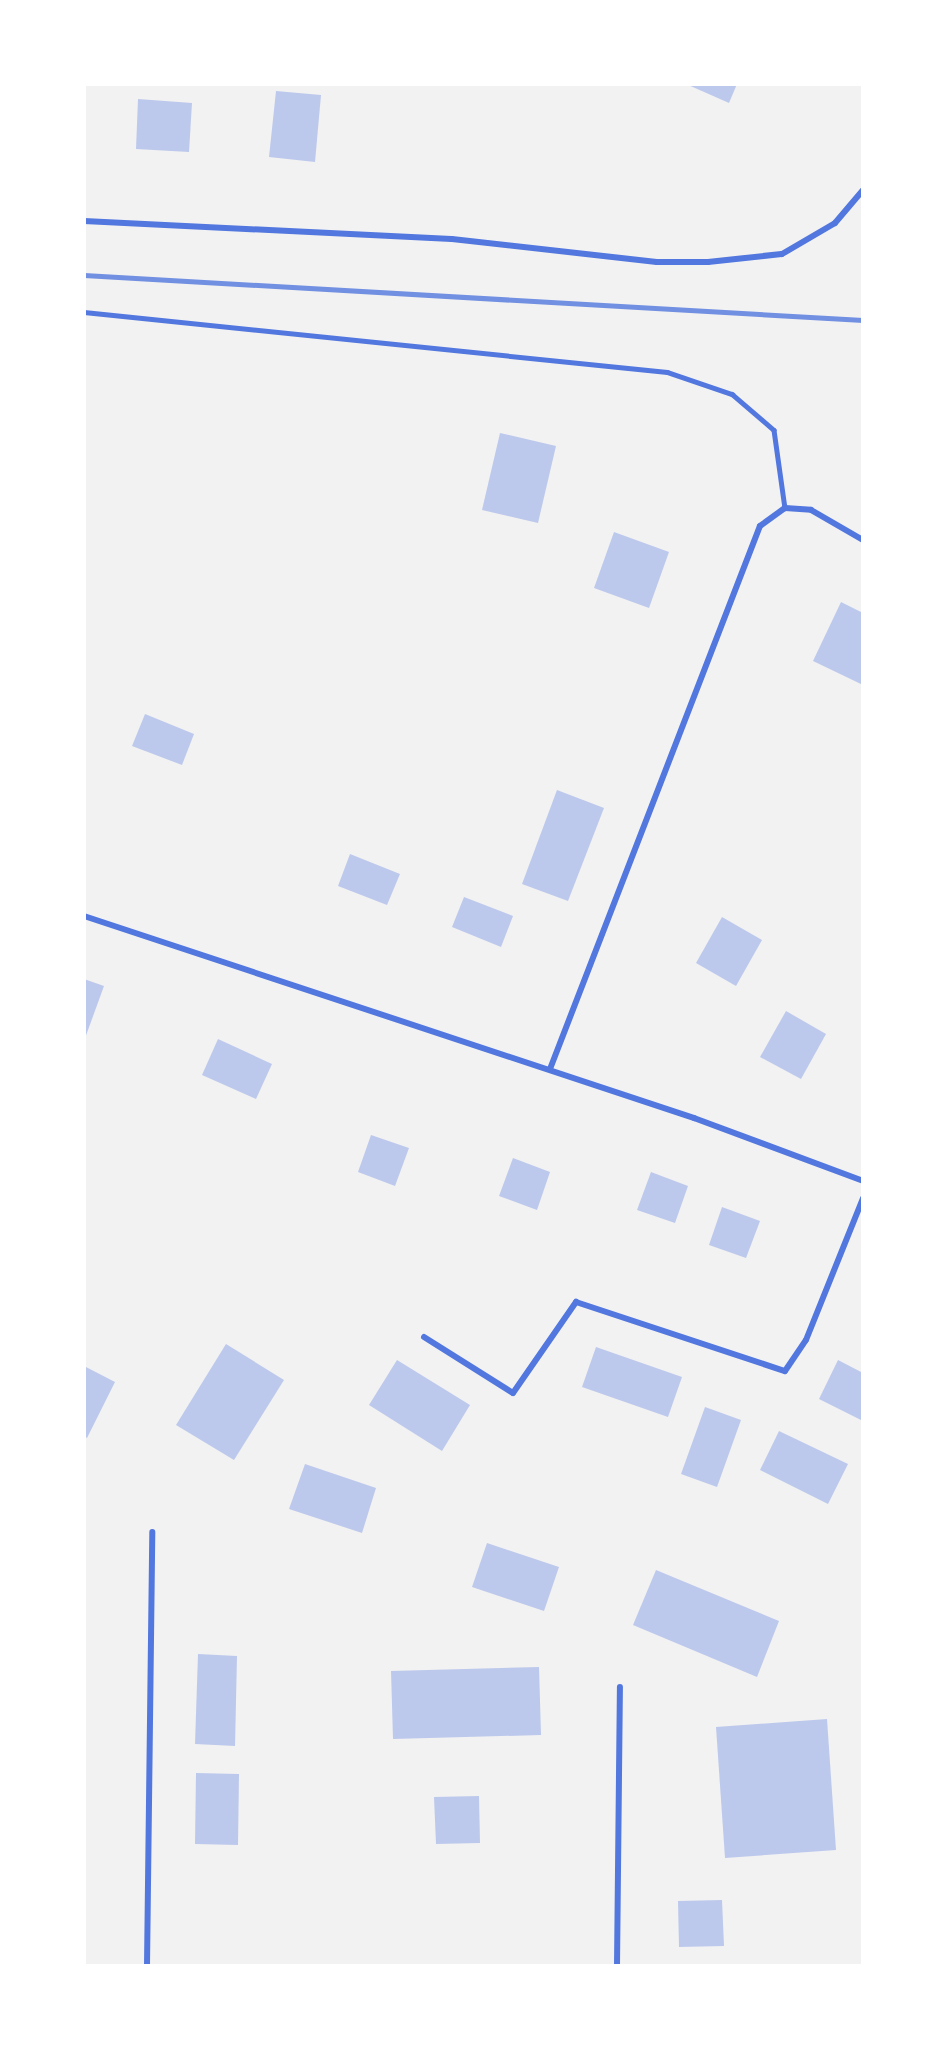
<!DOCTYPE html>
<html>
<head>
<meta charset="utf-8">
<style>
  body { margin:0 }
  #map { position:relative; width:947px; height:2050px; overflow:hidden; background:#f2f2f2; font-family:"Fira Sans",sans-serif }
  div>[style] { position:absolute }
  .building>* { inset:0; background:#bdc9ec }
  .service>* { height:4.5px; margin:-2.25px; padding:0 2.25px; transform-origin:2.25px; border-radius:2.25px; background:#5277de }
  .minor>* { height:6px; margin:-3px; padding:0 3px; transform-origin:3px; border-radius:3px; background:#5277de }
  .rail>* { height:4.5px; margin:-2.25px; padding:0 2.25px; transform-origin:2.25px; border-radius:2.25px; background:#7290e2 }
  span { translate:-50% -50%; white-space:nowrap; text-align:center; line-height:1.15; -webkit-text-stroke:6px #fff; paint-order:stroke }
  .frame { position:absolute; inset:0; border:86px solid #fff; pointer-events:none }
</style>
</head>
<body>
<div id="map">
  <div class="building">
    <div style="clip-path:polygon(686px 84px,737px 84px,729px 103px)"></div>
    <div style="clip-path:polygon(276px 91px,321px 95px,315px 162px,269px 157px)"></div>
    <div style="clip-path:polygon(138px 99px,192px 103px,189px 152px,136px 149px)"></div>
    <div style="clip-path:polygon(500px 433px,556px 446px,538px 523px,482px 510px)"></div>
    <div style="clip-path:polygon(614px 532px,669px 552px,649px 608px,594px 588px)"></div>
    <div style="clip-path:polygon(841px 602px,863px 613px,863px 685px,813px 661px)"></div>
    <div style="clip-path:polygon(145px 714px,194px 734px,182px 765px,132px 746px)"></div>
    <div style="clip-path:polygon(557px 790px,604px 808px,568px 901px,522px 884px)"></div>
    <div style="clip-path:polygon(350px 854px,400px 874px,387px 905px,338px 886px)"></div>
    <div style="clip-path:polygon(464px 897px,513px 916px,501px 947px,452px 927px)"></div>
    <div style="clip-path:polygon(722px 917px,762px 940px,736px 986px,696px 963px)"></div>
    <div style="clip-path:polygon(84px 979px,104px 986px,84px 1041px)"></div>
    <div style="clip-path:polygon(786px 1011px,826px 1034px,801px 1079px,760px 1057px)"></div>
    <div style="clip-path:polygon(218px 1039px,272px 1064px,256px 1099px,202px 1075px)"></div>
    <div style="clip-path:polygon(371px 1135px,409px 1148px,395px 1186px,358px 1172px)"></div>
    <div style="clip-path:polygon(513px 1158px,550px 1172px,537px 1210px,499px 1196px)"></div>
    <div style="clip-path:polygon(651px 1172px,688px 1186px,675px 1223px,637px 1210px)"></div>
    <div style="clip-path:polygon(722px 1207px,760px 1221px,746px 1258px,709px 1245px)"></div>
    <div style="clip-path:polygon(226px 1344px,284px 1380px,234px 1460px,176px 1425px)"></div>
    <div style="clip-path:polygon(596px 1347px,682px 1377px,668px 1417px,582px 1387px)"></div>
    <div style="clip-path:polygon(397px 1360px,470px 1405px,442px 1451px,369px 1405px)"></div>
    <div style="clip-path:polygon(838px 1360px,863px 1373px,863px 1421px,819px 1399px)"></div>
    <div style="clip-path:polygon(84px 1366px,115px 1382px,87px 1438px,84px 1436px)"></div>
    <div style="clip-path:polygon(705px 1407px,741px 1420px,717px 1487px,681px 1474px)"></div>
    <div style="clip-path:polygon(779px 1431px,848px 1464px,828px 1504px,760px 1470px)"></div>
    <div style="clip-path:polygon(305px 1464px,376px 1488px,362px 1533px,289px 1509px)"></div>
    <div style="clip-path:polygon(487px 1543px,559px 1567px,544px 1611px,472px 1587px)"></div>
    <div style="clip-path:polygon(656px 1570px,779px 1621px,757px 1677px,633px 1625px)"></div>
    <div style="clip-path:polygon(198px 1654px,237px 1656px,235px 1746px,195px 1744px)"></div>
    <div style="clip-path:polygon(539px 1667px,541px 1735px,393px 1739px,391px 1671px)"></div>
    <div style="clip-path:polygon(827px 1719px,836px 1850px,725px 1858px,716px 1727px)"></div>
    <div style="clip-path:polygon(196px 1773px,239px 1774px,238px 1845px,195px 1844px)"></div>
    <div style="clip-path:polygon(479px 1796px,480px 1843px,436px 1844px,434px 1797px)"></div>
    <div style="clip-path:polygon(722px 1900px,724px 1946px,679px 1947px,678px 1901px)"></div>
  </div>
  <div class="service">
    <div style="left:84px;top:312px;width:586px;rotate:5.88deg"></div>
    <div style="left:667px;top:372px;width:69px;rotate:18.7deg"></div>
    <div style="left:732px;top:394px;width:55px;rotate:40.6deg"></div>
    <div style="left:774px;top:430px;width:79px;rotate:82deg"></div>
  </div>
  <div class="minor">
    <div style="left:84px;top:221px;width:368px;rotate:2.8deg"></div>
    <div style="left:452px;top:239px;width:206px;rotate:6.4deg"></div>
    <div style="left:657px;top:262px;width:51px"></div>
    <div style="left:708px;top:262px;width:74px;rotate:-6.2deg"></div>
    <div style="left:782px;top:254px;width:61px;rotate:-30.3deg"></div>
    <div style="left:835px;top:223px;width:43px;rotate:-49.7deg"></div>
    <div style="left:84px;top:916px;width:643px;rotate:18.32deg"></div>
    <div style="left:694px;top:1118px;width:180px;rotate:20.4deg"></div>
    <div style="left:550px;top:1069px;width:582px;rotate:-68.86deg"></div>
    <div style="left:760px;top:526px;width:31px;rotate:-36deg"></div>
    <div style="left:785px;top:508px;width:26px;rotate:4deg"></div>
    <div style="left:811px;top:510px;width:60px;rotate:30deg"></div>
    <div style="left:424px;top:1337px;width:105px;rotate:32.2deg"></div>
    <div style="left:513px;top:1393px;width:111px;rotate:-55.3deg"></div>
    <div style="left:576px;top:1302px;width:220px;rotate:18.3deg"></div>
    <div style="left:785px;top:1371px;width:37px;rotate:-56deg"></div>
    <div style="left:806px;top:1340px;width:153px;rotate:-68.1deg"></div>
    <div style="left:147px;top:1966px;width:434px;rotate:-89.3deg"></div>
    <div style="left:617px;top:1966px;width:279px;rotate:-89.4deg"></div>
  </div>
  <div class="rail">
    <div style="left:84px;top:275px;width:780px;rotate:3.31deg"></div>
  </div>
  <div class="frame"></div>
</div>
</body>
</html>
